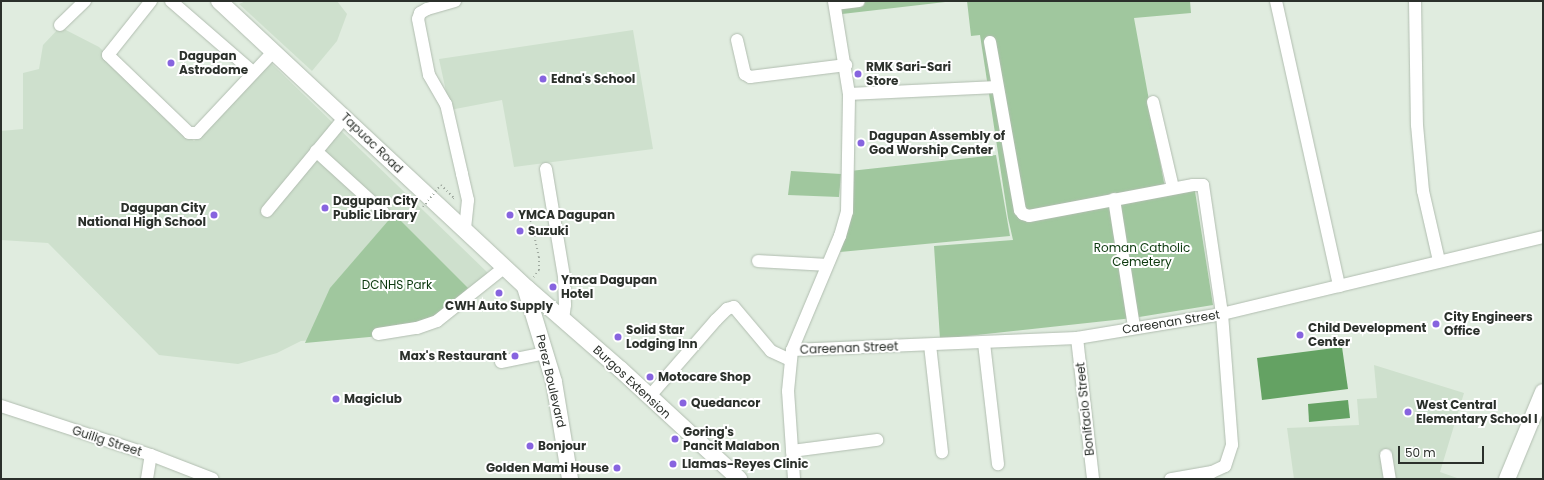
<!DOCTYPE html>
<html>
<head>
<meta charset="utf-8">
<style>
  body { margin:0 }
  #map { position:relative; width:1544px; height:480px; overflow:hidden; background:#e0ecdf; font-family:Poppins,sans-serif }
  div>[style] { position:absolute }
  .built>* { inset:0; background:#cee0cd }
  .green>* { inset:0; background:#a0c79e }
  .water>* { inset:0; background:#64a263 }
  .path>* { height:2px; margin-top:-1px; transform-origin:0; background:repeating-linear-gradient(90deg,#a0aaa0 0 1px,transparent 0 4px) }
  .roads { filter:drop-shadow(0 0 1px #b1bdb0) drop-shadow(0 0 1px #b1bdb0) }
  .minor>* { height:12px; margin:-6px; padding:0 6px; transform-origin:6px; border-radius:6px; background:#fff }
  .major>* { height:16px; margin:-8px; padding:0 8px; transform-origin:8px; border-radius:8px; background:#fff }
  .path-bridge>* { height:2px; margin-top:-1px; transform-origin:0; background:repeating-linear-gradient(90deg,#a0aaa0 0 1px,transparent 0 4px) }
  .dots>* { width:11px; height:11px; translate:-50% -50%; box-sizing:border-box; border:2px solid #fff; border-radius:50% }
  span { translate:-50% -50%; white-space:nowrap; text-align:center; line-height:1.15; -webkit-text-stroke:4px #fff; paint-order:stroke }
  .poi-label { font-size:12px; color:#2b302b; font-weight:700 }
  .left { translate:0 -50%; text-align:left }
  .right { translate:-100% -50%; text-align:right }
  .street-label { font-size:12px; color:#2b302b }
  .park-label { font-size:12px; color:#0c390e }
  .frame { position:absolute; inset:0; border:2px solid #2b302b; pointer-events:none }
  .scale { position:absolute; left:1398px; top:446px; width:86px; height:18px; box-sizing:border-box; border:2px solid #2b302b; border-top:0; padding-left:5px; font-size:12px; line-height:14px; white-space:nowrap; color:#2b302b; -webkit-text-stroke:3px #fff; paint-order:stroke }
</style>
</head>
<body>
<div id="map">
  <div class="built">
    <div style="clip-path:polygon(246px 1px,337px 1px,347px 14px,337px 41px,312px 71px,239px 4px)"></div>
    <div style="clip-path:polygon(60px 27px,99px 47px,194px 141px,271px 63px,488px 273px,423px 332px,301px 341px,277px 353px,238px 364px,159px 355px,48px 243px,1px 240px,1px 131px,23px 129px,23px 73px,39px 69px,43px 45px)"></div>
    <div style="clip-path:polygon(633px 30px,653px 149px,514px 167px,502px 100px,450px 110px,439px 59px)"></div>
    <div style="clip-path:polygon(1374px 365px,1464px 393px,1440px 472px,1460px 479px,1294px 479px,1287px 428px,1359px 425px,1357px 399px,1377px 398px)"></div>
  </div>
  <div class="green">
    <div style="clip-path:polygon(838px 1px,954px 1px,842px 14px)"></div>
    <div style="clip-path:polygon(967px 1px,1190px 1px,1191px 13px,1134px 18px,1165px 188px,1194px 185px,1213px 305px,1133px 318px,940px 339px,934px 246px,1013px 240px,1008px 218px,980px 35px,971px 36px)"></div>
    <div style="clip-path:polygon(996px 155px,1010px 236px,840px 252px,849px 213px,850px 171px)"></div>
    <div style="clip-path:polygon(791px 171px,841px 174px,839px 197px,788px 195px)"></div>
    <div style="clip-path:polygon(394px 214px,468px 288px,423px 332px,305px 343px,330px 288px)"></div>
  </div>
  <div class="water">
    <div style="clip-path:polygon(1342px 347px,1348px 389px,1262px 400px,1257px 358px)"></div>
    <div style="clip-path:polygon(1348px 400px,1350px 418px,1309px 422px,1308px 404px)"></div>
  </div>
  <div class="path">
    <div style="left:441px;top:185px;width:18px;rotate:45deg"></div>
    <div style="left:454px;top:198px;width:3px;rotate:135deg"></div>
    <div style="left:528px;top:209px;width:49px;rotate:77.1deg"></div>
    <div style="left:539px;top:257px;width:13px;rotate:90deg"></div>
    <div style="left:539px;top:270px;width:9px;rotate:126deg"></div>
  </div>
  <div class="roads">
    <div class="minor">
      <div style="left:151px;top:1px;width:69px;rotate:128.5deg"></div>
      <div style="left:108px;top:55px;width:112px;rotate:43.9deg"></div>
      <div style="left:189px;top:133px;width:8px"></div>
      <div style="left:197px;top:133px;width:112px;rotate:-46.8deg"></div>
      <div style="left:171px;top:1px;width:108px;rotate:40.9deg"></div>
      <div style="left:455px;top:1px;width:29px;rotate:164deg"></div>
      <div style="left:427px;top:9px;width:8px;rotate:150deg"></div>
      <div style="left:420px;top:13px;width:6px;rotate:108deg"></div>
      <div style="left:418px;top:19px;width:57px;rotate:78.9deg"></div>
      <div style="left:429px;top:75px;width:34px;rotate:60deg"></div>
      <div style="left:446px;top:104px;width:72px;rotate:77.1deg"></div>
      <div style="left:462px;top:174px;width:27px;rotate:77deg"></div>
      <div style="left:468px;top:200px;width:30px;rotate:96deg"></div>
      <div style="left:1276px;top:1px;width:292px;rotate:77.5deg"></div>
      <div style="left:1415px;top:1px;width:124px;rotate:89.1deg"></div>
      <div style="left:1417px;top:125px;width:66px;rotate:84.8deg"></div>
      <div style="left:1423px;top:191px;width:72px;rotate:77.1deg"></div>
      <div style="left:835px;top:4px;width:24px;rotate:-7deg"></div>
      <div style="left:60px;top:25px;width:35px;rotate:-44deg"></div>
      <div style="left:737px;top:40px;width:35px;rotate:77deg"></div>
      <div style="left:745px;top:74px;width:6px;rotate:31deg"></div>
      <div style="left:750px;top:77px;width:97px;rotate:-7.1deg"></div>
      <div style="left:990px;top:42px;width:171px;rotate:79.9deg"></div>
      <div style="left:1020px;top:210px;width:5px;rotate:53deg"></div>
      <div style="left:1023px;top:214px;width:6px;rotate:18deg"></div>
      <div style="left:1029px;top:216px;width:167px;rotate:-10.7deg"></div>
      <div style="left:1193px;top:185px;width:10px"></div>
      <div style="left:1203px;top:185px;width:130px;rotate:81.6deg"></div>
      <div style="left:1222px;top:314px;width:131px;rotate:85.6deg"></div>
      <div style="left:1232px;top:445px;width:22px;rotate:108deg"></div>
      <div style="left:1225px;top:466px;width:14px;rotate:155deg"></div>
      <div style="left:1212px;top:472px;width:42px;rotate:170.3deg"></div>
      <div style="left:849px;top:94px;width:148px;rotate:-2.7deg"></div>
      <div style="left:1153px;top:102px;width:88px;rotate:76.9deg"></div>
      <div style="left:316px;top:151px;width:91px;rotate:42.3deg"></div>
      <div style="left:546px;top:169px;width:109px;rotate:80.5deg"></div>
      <div style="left:564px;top:277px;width:28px;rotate:88deg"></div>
      <div style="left:565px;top:305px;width:14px;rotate:98deg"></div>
      <div style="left:1114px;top:199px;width:130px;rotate:81.1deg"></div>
      <div style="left:267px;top:211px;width:122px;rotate:-50.3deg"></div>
      <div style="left:758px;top:261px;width:69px;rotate:3.3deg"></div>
      <div style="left:378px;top:334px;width:39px;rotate:-9deg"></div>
      <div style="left:417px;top:328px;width:21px;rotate:-19deg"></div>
      <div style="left:437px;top:321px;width:87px;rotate:-38.5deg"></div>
      <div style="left:1077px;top:338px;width:142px;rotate:83.5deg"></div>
      <div style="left:984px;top:343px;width:122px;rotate:83.4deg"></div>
      <div style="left:930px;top:345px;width:108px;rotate:83.6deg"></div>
      <div style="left:792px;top:350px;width:285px;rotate:-2.4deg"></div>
      <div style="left:1077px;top:338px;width:147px;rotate:-9.4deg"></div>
      <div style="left:1222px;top:314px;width:330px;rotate:-13.5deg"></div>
      <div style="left:501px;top:362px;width:46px;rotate:-11.3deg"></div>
      <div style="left:649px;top:397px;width:102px;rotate:-49deg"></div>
      <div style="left:716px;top:320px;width:16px;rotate:-45deg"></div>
      <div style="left:727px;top:309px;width:7px;rotate:-16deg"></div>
      <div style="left:734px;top:307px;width:57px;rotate:49.9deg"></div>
      <div style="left:771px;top:351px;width:21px;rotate:25deg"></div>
      <div style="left:1px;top:406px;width:158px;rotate:18.1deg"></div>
      <div style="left:151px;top:455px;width:66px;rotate:21.2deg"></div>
      <div style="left:792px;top:451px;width:86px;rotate:-7.4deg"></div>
      <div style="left:1386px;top:455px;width:24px;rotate:81deg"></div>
      <div style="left:147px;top:479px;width:24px;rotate:-81deg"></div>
      <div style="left:794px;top:479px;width:88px;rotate:-93.9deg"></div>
      <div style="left:788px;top:391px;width:41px;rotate:-84.4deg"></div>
      <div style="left:792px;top:350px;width:124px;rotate:-67.2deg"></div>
      <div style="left:840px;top:236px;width:25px;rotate:-74deg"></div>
      <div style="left:847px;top:212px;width:118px;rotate:-89deg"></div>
      <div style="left:849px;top:94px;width:94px;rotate:-99.2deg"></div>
    </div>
    <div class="major">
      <div style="left:219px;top:1px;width:421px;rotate:43deg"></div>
      <div style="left:527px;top:288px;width:123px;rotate:41.1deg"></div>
      <div style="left:620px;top:369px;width:162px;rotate:42.7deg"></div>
      <div style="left:525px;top:287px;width:99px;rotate:73deg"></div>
      <div style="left:554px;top:382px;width:98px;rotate:80.6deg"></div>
      <div style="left:1507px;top:479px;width:94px;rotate:-67.5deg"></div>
    </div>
  </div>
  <div class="path-bridge">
    <div style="left:423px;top:207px;width:28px;rotate:-51deg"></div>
  </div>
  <div class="dots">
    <div style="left:171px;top:63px;background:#8764df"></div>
    <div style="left:858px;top:74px;background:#8764df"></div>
    <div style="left:543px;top:79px;background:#8764df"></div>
    <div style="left:861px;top:143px;background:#8764df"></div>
    <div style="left:325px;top:208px;background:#8764df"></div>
    <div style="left:214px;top:215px;background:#8764df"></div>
    <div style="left:510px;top:215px;background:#8764df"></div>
    <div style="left:520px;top:231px;background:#8764df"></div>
    <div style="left:553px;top:287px;background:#8764df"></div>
    <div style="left:499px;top:293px;background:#8764df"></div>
    <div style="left:1436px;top:324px;background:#8764df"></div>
    <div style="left:1300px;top:335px;background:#8764df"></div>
    <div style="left:618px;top:337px;background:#8764df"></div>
    <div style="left:515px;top:356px;background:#8764df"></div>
    <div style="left:650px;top:377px;background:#8764df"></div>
    <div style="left:336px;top:399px;background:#8764df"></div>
    <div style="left:683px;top:403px;background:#8764df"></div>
    <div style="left:1408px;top:412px;background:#8764df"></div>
    <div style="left:675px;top:439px;background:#8764df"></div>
    <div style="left:530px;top:446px;background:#8764df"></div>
    <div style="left:673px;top:464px;background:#8764df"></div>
    <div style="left:617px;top:468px;background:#8764df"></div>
  </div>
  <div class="poi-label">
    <span class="left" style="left:179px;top:63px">Dagupan<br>Astrodome</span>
    <span class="left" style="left:866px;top:74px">RMK Sari-Sari<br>Store</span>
    <span class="left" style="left:551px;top:79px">Edna's School</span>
    <span class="left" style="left:869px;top:143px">Dagupan Assembly of<br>God Worship Center</span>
    <span class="left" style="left:333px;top:208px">Dagupan City<br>Public Library</span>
    <span class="right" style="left:206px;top:215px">Dagupan City<br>National High School</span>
    <span class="left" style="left:518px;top:215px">YMCA Dagupan</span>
    <span class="left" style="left:528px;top:231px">Suzuki</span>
    <span class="left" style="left:561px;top:287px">Ymca Dagupan<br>Hotel</span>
    <span style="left:499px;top:306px">CWH Auto Supply</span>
    <span class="left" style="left:1444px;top:324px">City Engineers<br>Office</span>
    <span class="left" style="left:1308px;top:335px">Child Development<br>Center</span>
    <span class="left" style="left:626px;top:337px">Solid Star<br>Lodging Inn</span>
    <span class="right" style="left:507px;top:356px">Max's Restaurant</span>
    <span class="left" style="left:658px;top:377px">Motocare Shop</span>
    <span class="left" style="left:344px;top:399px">Magiclub</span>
    <span class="left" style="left:691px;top:403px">Quedancor</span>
    <span class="left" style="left:1416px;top:412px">West Central<br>Elementary School I</span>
    <span class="left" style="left:683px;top:439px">Goring's<br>Pancit Malabon</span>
    <span class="left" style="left:538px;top:446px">Bonjour</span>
    <span class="left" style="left:682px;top:464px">Llamas-Reyes Clinic</span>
    <span class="right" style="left:609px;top:468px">Golden Mami House</span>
  </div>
  <div class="street-label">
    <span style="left:372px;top:143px;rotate:44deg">Tapuac Road</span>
    <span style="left:1171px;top:322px;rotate:-9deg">Careenan Street</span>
    <span style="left:849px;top:348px;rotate:-2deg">Careenan Street</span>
    <span style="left:551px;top:381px;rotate:77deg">Perez Boulevard</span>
    <span style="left:632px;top:382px;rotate:43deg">Burgos Extension</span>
    <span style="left:1085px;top:409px;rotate:-96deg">Bonifacio Street</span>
    <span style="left:107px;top:441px;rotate:18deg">Guilig Street</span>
  </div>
  <div class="park-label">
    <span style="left:1142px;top:255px">Roman Catholic<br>Cemetery</span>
    <span style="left:397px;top:285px">DCNHS Park</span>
  </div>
  <div class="frame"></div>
  <div class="scale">50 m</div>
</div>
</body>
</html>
